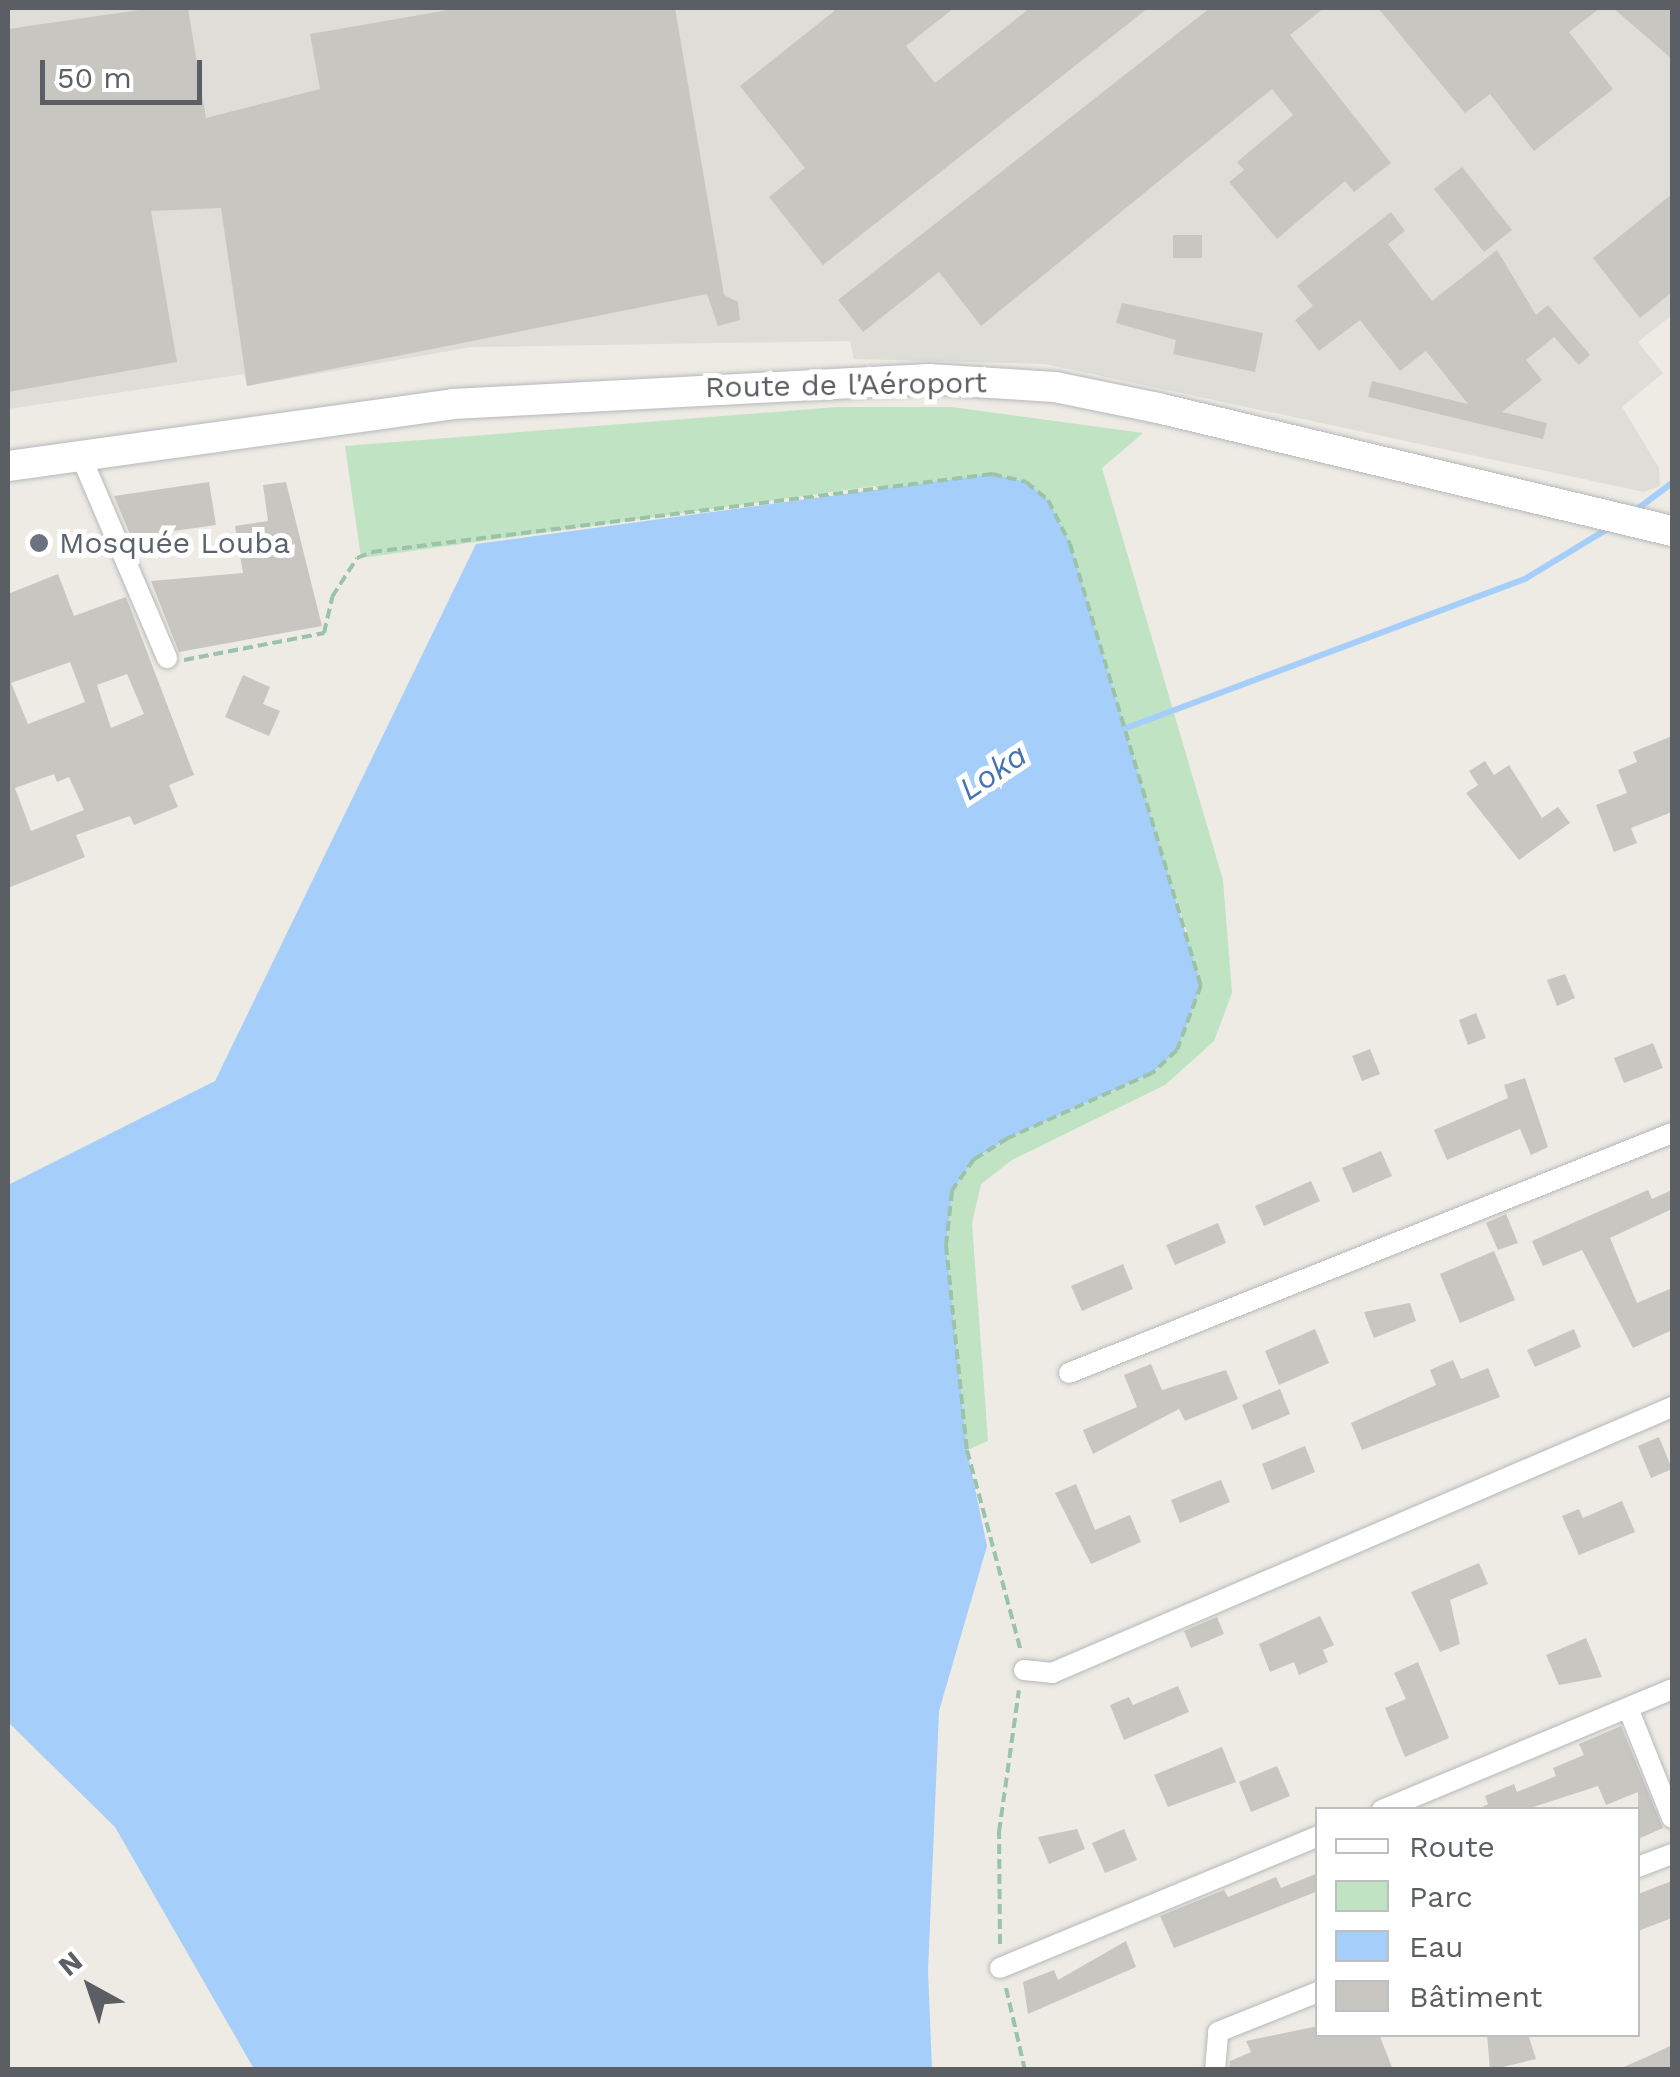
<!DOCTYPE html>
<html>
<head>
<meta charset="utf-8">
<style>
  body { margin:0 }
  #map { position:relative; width:1680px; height:2077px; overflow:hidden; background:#edebe3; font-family:"Work Sans",sans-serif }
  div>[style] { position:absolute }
  .industrial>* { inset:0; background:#deddd7 }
  .green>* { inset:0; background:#c0e3c3 }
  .water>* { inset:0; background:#a6cefa }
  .stream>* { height:6px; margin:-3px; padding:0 3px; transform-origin:3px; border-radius:3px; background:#a6cefa }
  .building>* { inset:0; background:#c8c6c0 }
  .path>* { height:4px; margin-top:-2px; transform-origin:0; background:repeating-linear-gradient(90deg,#9ac3a9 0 10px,transparent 0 15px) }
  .roads { filter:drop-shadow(0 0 2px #b5b8bc) drop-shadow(0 0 2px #b5b8bc) }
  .street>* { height:20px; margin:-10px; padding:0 10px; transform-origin:10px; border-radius:10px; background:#fff }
  .secondary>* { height:30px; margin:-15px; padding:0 15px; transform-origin:15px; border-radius:15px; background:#fff }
  .dots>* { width:28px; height:28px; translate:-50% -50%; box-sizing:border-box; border:5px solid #fff; border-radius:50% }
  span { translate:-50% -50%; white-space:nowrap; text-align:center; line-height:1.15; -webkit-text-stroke:10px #fff; paint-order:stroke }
  .street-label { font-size:30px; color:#5b5e62 }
  .worship-label { font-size:30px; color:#5b616d }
  .left { translate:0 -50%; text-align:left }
  .water-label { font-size:32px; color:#4773b2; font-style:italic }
  .frame { position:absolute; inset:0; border:10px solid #5b5e62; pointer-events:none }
  .legend { position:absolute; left:1315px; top:1807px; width:325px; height:230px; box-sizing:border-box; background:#fff; border:2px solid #bdbfc0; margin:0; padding:12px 18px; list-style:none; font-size:30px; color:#5b5e62 }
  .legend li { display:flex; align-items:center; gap:20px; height:50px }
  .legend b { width:50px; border:2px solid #bdbfc0 }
  .north { position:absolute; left:40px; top:1937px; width:100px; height:100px; -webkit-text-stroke:8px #fff; paint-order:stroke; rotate:320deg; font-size:28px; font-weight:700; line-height:40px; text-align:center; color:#5b5e62 }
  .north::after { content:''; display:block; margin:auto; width:35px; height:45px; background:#5b5e62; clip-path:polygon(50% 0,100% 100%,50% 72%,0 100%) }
  .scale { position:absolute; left:40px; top:60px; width:162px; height:45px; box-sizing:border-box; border:5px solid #5b5e62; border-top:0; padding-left:12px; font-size:30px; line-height:35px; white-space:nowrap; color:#5b5e62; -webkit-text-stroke:8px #fff; paint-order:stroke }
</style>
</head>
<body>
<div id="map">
  <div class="industrial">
    <div style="clip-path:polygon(8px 8px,1672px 8px,1672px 315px,1638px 342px,1663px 373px,1622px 407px,1659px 468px,1660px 486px,1644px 492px,1045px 364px,854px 359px,850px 341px,472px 347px,247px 386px,244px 374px,8px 409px)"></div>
  </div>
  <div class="green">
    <div style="clip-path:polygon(837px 407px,951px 407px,1143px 433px,1102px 468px,1223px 880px,1232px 993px,1214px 1041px,1165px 1085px,1012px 1160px,981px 1184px,972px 1223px,988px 1441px,967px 1450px,946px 1245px,952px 1191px,974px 1159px,1008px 1138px,1153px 1073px,1187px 932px,1120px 731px,875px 486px,361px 558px,345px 446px)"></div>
  </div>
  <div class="water">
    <div style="clip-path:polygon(992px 474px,1026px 482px,1048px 500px,1070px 544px,1201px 985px,1177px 1050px,1152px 1073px,1008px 1138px,974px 1159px,952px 1191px,946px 1245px,967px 1450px,987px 1546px,939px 1711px,928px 1971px,932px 2069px,254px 2069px,115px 1827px,8px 1722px,8px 1185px,215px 1081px,476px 544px)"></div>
  </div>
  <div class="stream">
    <div style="left:1636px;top:510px;width:45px;rotate:-36.9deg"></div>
    <div style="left:1113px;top:733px;width:440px;rotate:-20.5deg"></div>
    <div style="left:1525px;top:579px;width:98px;rotate:-31.3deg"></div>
  </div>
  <div class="building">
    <div style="clip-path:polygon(153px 8px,188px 8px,206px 118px,320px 89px,310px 34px,460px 8px,675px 8px,724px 295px,738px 302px,740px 320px,718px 326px,707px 294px,247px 386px,221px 208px,151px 211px,177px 362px,8px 392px,8px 29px)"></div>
    <div style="clip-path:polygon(838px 8px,954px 8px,906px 46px,935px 83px,1030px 8px,1148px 8px,823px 265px,769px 197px,805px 168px,740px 86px)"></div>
    <div style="clip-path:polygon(1210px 8px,1324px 8px,1290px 35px,1391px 163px,1354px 192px,1345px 181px,1277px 239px,1229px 182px,1244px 170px,1237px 162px,1293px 115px,1272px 89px,981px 326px,939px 272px,863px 332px,838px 300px)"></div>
    <div style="clip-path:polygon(1378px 8px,1600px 8px,1569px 32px,1613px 89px,1534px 151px,1490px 94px,1465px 113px)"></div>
    <div style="clip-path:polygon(1613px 8px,1672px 8px,1672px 59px)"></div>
    <div style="clip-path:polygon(1462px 167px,1512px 230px,1484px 252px,1434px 189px)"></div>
    <div style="clip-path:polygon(1672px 194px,1672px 292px,1640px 318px,1593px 258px)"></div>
    <div style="clip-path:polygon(1391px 212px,1405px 231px,1388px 244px,1432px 301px,1497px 250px,1536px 315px,1548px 305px,1590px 355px,1579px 365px,1554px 337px,1526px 360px,1542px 380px,1502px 412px,1547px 423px,1543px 439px,1368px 397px,1372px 381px,1468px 404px,1426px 351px,1400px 371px,1360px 320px,1319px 351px,1295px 320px,1313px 306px,1297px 286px)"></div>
    <div style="clip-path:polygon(1173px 235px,1202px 235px,1202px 258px,1173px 258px)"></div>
    <div style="clip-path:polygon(1122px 303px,1263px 333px,1255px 372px,1173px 354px,1176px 340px,1116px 323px)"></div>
    <div style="clip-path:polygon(209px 482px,216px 525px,131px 537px,114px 496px)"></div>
    <div style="clip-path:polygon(286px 482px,322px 626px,179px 652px,151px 581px,243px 573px,235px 526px,268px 521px,263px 485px)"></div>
    <div style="clip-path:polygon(evenodd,58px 574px,74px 616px,126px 597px,194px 775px,169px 785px,178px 807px,134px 825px,130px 816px,76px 835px,85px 857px,8px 888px,8px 594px,58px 574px,70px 662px,85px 702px,28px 724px,11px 683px,70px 662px,58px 574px,127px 674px,144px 714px,111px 728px,97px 685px,127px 674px,58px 574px,54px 774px,57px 782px,69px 777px,84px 810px,31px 831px,15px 788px,54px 774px)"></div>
    <div style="clip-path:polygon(243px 675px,270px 687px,263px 704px,280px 711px,269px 736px,225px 717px)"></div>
    <div style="clip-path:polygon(1672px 736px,1672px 812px,1631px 828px,1637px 843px,1614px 852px,1596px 805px,1627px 793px,1618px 770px,1637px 762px,1633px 752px)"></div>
    <div style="clip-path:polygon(1485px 761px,1494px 775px,1509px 765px,1542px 818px,1558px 807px,1570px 823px,1519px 860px,1466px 793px,1478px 785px,1469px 771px)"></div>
    <div style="clip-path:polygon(1565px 974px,1575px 998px,1557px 1006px,1547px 980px)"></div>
    <div style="clip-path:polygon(1476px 1013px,1486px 1038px,1468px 1045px,1459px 1020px)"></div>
    <div style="clip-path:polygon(1653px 1043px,1663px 1068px,1624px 1083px,1614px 1058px)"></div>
    <div style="clip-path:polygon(1370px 1049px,1380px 1074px,1362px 1081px,1352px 1056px)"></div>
    <div style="clip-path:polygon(1525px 1078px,1548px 1147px,1531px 1155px,1520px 1129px,1447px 1160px,1434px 1130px,1508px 1098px,1504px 1085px)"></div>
    <div style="clip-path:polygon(1381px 1151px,1392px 1176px,1353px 1193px,1342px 1168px)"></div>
    <div style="clip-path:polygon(1311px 1181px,1320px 1201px,1264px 1226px,1255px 1206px)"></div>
    <div style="clip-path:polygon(1648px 1190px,1652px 1199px,1672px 1190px,1672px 1209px,1610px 1238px,1637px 1303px,1672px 1288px,1672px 1330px,1633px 1348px,1582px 1250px,1543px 1266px,1532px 1241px)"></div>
    <div style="clip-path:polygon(1506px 1214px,1518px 1243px,1498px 1250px,1486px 1223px)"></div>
    <div style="clip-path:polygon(1218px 1223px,1226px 1243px,1175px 1265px,1166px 1245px)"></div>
    <div style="clip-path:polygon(1494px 1251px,1515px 1300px,1460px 1323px,1440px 1274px)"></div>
    <div style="clip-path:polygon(1123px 1264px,1133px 1289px,1082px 1311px,1071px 1286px)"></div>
    <div style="clip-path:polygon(1410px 1303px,1416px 1321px,1374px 1338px,1364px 1312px)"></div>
    <div style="clip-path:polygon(1315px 1329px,1329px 1363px,1279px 1385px,1265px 1351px)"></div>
    <div style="clip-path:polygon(1574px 1329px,1581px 1347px,1535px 1367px,1527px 1350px)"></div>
    <div style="clip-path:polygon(1453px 1360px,1461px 1379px,1488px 1368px,1500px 1397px,1362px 1450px,1351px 1423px,1436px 1385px,1430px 1370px)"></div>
    <div style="clip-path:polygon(1151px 1364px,1162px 1390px,1226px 1370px,1238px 1399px,1185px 1421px,1179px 1409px,1093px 1454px,1083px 1430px,1137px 1407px,1124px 1375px)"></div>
    <div style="clip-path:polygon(1280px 1389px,1290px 1414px,1252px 1430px,1242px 1405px)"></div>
    <div style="clip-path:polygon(1659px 1437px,1672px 1469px,1651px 1478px,1638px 1446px)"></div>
    <div style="clip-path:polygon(1305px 1446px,1315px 1472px,1272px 1490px,1262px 1464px)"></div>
    <div style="clip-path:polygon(1221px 1480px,1230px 1502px,1180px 1523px,1171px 1500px)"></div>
    <div style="clip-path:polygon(1076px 1484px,1095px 1530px,1130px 1515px,1141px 1542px,1091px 1564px,1055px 1493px)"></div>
    <div style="clip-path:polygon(1622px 1501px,1635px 1532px,1579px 1555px,1562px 1516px,1579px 1509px,1583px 1518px)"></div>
    <div style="clip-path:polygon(1479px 1563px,1488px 1584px,1450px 1600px,1460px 1644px,1440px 1652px,1411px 1592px)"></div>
    <div style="clip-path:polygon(1320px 1616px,1334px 1645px,1323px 1650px,1328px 1662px,1299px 1675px,1294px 1662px,1270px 1672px,1259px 1644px)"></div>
    <div style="clip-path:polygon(1217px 1617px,1224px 1634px,1191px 1648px,1184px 1631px)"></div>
    <div style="clip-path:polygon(1586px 1638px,1602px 1677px,1559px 1685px,1546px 1655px)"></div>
    <div style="clip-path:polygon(1418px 1662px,1449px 1738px,1405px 1757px,1385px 1708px,1406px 1699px,1394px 1673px)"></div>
    <div style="clip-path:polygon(1178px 1686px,1189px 1712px,1124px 1740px,1110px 1705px,1129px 1697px,1133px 1705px)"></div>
    <div style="clip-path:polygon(1621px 1726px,1663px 1828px,1638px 1839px,1638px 1792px,1606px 1805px,1598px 1786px,1524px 1810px,1477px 1810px,1488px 1804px,1485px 1796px,1514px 1784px,1517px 1792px,1556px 1776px,1553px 1768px,1584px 1755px,1579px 1744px)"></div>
    <div style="clip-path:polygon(1222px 1747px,1236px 1782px,1168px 1807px,1154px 1775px)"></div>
    <div style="clip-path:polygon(1277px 1766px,1290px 1796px,1251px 1812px,1239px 1782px)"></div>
    <div style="clip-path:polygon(1077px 1829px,1085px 1849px,1049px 1864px,1038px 1837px)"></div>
    <div style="clip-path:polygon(1124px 1829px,1137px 1860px,1105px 1873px,1092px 1843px)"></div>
    <div style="clip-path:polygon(1318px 1873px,1318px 1891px,1174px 1948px,1160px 1916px,1224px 1890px,1228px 1897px,1276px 1877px,1281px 1888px)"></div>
    <div style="clip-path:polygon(1672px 1881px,1672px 1918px,1638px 1931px,1638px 1894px)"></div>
    <div style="clip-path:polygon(1126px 1941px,1136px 1967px,1028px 2014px,1023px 1982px,1054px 1970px,1058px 1980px)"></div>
    <div style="clip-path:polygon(1318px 2026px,1318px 2034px,1379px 2034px,1393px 2070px,1229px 2070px,1230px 2061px,1251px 2052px,1246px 2041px)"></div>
    <div style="clip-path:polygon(1487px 2034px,1528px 2034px,1536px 2059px,1490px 2070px)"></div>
    <div style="clip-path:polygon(1672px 2045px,1672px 2070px,1617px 2070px,1651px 2055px)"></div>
  </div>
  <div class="path">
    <div style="left:184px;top:660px;width:143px;rotate:-10.9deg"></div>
    <div style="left:324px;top:633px;width:37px;rotate:-77deg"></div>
    <div style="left:332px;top:597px;width:46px;rotate:-57.3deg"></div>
    <div style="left:357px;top:558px;width:16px;rotate:-22deg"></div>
    <div style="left:372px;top:552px;width:625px;rotate:-7.17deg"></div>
    <div style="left:992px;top:474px;width:35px;rotate:13deg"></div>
    <div style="left:1026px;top:482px;width:28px;rotate:39deg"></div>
    <div style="left:1048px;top:500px;width:49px;rotate:63.4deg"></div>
    <div style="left:1070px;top:544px;width:460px;rotate:73.5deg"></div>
    <div style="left:1201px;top:985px;width:69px;rotate:110.3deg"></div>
    <div style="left:1177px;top:1050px;width:34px;rotate:137deg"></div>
    <div style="left:1152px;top:1073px;width:158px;rotate:155.7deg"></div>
    <div style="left:1008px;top:1138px;width:40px;rotate:148deg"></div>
    <div style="left:974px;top:1159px;width:39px;rotate:125deg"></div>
    <div style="left:952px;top:1191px;width:54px;rotate:96.3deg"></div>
    <div style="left:946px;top:1245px;width:206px;rotate:84.2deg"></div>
    <div style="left:967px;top:1450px;width:208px;rotate:75deg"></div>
    <div style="left:1000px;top:1944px;width:112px;rotate:-90.5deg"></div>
    <div style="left:999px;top:1832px;width:143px;rotate:-82deg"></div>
    <div style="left:1006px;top:1988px;width:84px;rotate:77deg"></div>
  </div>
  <div class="roads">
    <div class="street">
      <div style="left:80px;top:454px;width:222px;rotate:66.9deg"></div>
      <div style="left:1069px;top:1373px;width:649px;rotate:-21.7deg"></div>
      <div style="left:1024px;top:1670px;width:28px;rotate:6deg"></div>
      <div style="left:1052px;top:1673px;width:675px;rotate:-23.22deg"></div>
      <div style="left:1628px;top:1708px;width:118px;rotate:68.2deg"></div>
      <div style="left:1382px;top:1810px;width:314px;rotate:-22.6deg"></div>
      <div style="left:1638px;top:1867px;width:36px;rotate:-21deg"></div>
      <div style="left:1000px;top:1968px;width:344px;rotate:-22.5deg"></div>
      <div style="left:1215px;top:2070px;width:38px;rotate:-85deg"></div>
      <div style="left:1218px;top:2032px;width:108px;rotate:-21.8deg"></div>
    </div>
    <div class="secondary">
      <div style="left:8px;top:466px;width:449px;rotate:-7.9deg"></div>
      <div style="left:453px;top:404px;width:477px;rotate:-3deg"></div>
      <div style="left:929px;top:379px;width:126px;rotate:3.6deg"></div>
      <div style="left:1055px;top:387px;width:105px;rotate:11.5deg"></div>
      <div style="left:1158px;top:408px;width:529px;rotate:13.46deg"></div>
    </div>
  </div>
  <div class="dots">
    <div style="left:39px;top:543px;background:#6b7280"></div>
  </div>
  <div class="street-label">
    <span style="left:846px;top:385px;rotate:-1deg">Route de l'Aéroport</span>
  </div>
  <div class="worship-label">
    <span class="left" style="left:59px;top:543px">Mosquée Louba</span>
  </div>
  <div class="water-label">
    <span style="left:993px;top:772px;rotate:-34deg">Loka</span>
  </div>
  <div class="frame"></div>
  <ul class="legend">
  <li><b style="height:12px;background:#fff"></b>Route</li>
  <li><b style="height:28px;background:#c0e3c3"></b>Parc</li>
  <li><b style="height:28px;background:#a6cefa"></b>Eau</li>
  <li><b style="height:28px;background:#c8c6c0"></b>Bâtiment</li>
  </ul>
  <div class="north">N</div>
  <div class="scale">50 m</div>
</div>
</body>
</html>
